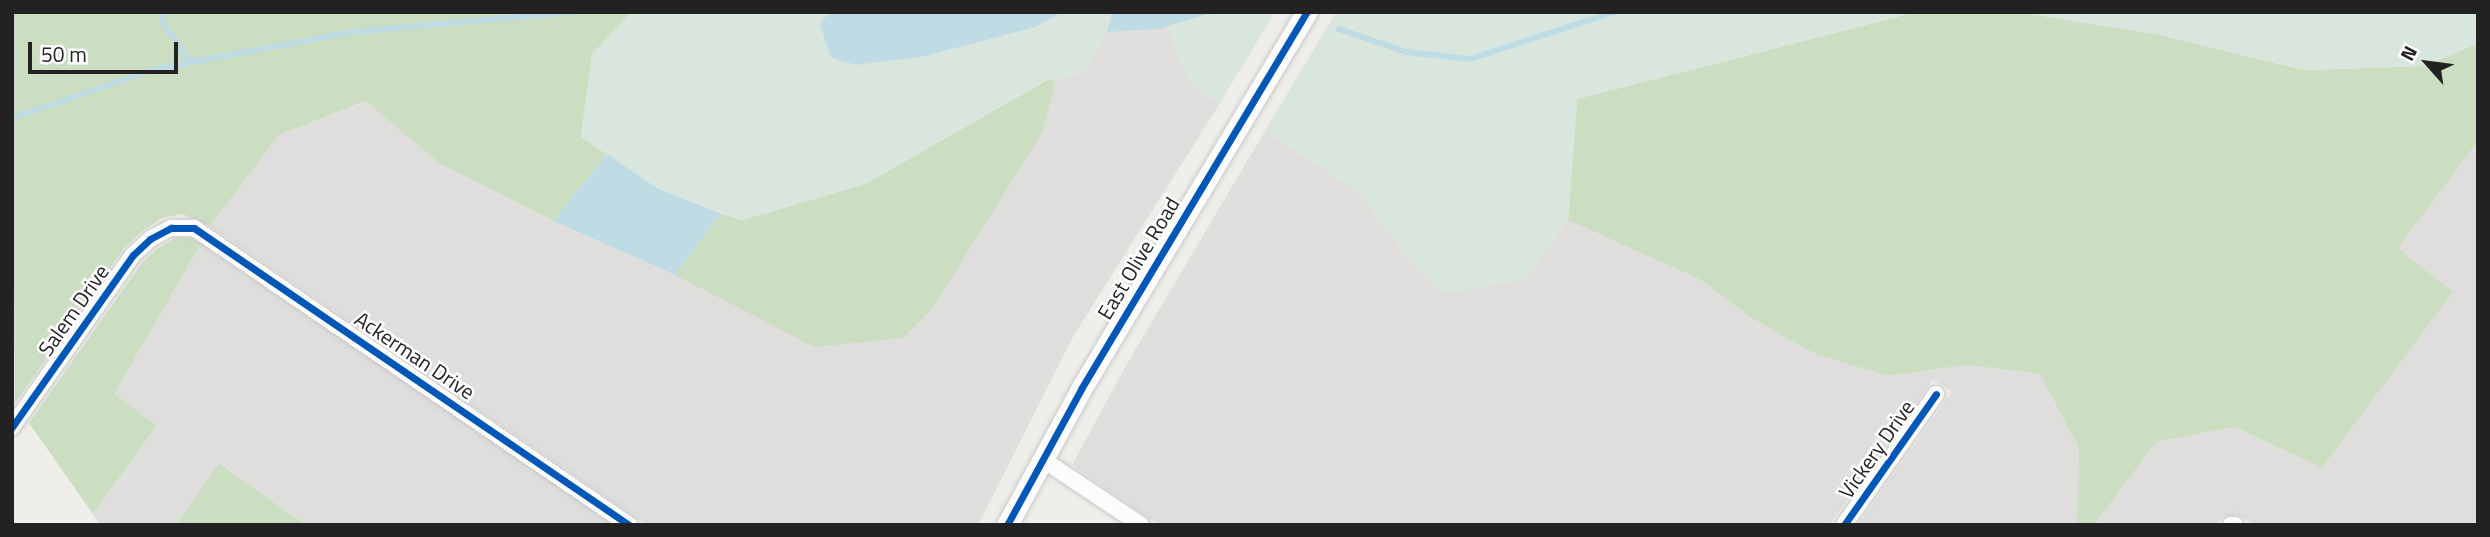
<!DOCTYPE html>
<html>
<head>
<meta charset="utf-8">
<style>
  body { margin:0 }
  #map { position:relative; width:2490px; height:537px; overflow:hidden; background:#f0eeeb; font-family:"Titillium Web",sans-serif }
  div>[style] { position:absolute }
  .residential>* { inset:0; background:#dfdedc }
  .forest>* { inset:0; background:#cbdec1 }
  .wetland>* { inset:0; background:#d9e6de }
  .water>* { inset:0; background:#bfdbe3 }
  .stream>* { height:6px; margin:-3px; padding:0 3px; transform-origin:3px; border-radius:3px; background:#bfdbe3 }
  .roads { filter:drop-shadow(0 0 2px #c9c8c7) drop-shadow(0 0 2px #c9c8c7) }
  .minor>* { height:16px; margin:-8px; padding:0 8px; transform-origin:8px; border-radius:8px; background:#fdfcfc }
  .tertiary>* { height:21px; margin:-10.5px; padding:0 10.5px; transform-origin:10.5px; border-radius:10.5px; background:#fdfcfc }
  .cycleway>* { height:7px; margin:-3.5px; padding:0 3.5px; transform-origin:3.5px; border-radius:3.5px; background:#0057b8 }
  span { translate:-50% -50%; white-space:nowrap; text-align:center; line-height:1.15; -webkit-text-stroke:5px #fff; paint-order:stroke }
  .street-label { font-size:21px; color:#222 }
  .frame { position:absolute; inset:0; border:14px solid #222; pointer-events:none }
  .north { position:absolute; left:2392px; top:28px; width:70px; height:70px; -webkit-text-stroke:5px #fff; paint-order:stroke; rotate:298deg; font-size:19px; font-weight:700; line-height:28px; text-align:center; color:#222 }
  .north::after { content:''; display:block; margin:auto; width:24px; height:32px; background:#222; clip-path:polygon(50% 0,100% 100%,50% 72%,0 100%) }
  .scale { position:absolute; left:28px; top:42px; width:150px; height:32px; box-sizing:border-box; border:4px solid #222; border-top:0; padding-left:9px; font-size:21px; line-height:24px; white-space:nowrap; color:#222; -webkit-text-stroke:5px #fff; paint-order:stroke }
</style>
</head>
<body>
<div id="map">
  <div class="residential">
    <div style="clip-path:polygon(1169px 26px,1176px 54px,1192px 86px,1220px 103px,1074px 335px,978px 525px,647px 525px,210px 226px,279px 135px,367px 101px,440px 164px,550px 220px,677px 276px,1043px 131px,1056px 81px,1084px 71px,1107px 32px)"></div>
    <div style="clip-path:polygon(1265px 131px,1360px 193px,1403px 253px,1524px 280px,1568px 220px,1701px 280px,1753px 319px,1817px 354px,1887px 376px,1967px 365px,2041px 374px,2079px 448px,2077px 525px,1858px 525px,1952px 392px,1933px 379px,1829px 525px,1159px 525px,1072px 465px,1128px 362px)"></div>
    <div style="clip-path:polygon(2478px 141px,2478px 525px,2255px 525px,2238px 515px,2224px 516px,2215px 525px,2094px 525px,2156px 442px,2235px 427px,2322px 468px,2453px 292px,2398px 248px)"></div>
    <div style="clip-path:polygon(201px 244px,559px 487px,612px 525px,306px 525px,220px 463px,176px 525px,100px 525px,93px 514px,157px 427px,114px 394px)"></div>
  </div>
  <div class="forest">
    <div style="clip-path:polygon(12px 12px,631px 12px,592px 55px,581px 137px,607px 154px,553px 221px,440px 164px,366px 101px,279px 135px,210px 226px,182px 214px,162px 218px,142px 231px,124px 248px,15px 403px)"></div>
    <div style="clip-path:polygon(1916px 12px,2018px 12px,2156px 34px,2304px 70px,2425px 66px,2478px 43px,2478px 141px,2398px 248px,2453px 292px,2322px 468px,2235px 427px,2156px 442px,2094px 525px,2077px 525px,2079px 448px,2040px 374px,1967px 365px,1887px 376px,1816px 354px,1753px 319px,1701px 280px,1568px 220px,1577px 99px)"></div>
    <div style="clip-path:polygon(1049px 79px,1056px 81px,1043px 131px,932px 309px,903px 338px,814px 347px,675px 275px,721px 213px,742px 220px,865px 184px)"></div>
    <div style="clip-path:polygon(176px 238px,191px 238px,201px 244px,114px 394px,157px 426px,93px 514px,29px 423px,142px 263px,158px 248px)"></div>
    <div style="clip-path:polygon(219px 463px,306px 525px,176px 525px)"></div>
  </div>
  <div class="wetland">
    <div style="clip-path:polygon(631px 12px,829px 12px,820px 24px,857px 65px,921px 57px,1036px 27px,1063px 12px,1107px 12px,1111px 15px,1107px 32px,1084px 71px,1056px 81px,1048px 79px,865px 184px,742px 220px,657px 188px,581px 137px,592px 54px)"></div>
    <div style="clip-path:polygon(1215px 12px,1275px 12px,1220px 103px,1192px 86px,1176px 54px,1169px 26px)"></div>
    <div style="clip-path:polygon(1336px 12px,1916px 12px,1577px 99px,1568px 220px,1524px 280px,1445px 294px,1403px 253px,1360px 193px,1265px 131px)"></div>
    <div style="clip-path:polygon(2018px 12px,2478px 12px,2478px 43px,2425px 66px,2304px 70px,2156px 34px)"></div>
  </div>
  <div class="water">
    <div style="clip-path:polygon(829px 12px,1063px 12px,1036px 27px,921px 57px,857px 65px,831px 58px,820px 24px)"></div>
    <div style="clip-path:polygon(1107px 12px,1215px 12px,1158px 29px,1107px 32px,1111px 15px)"></div>
    <div style="clip-path:polygon(607px 154px,657px 188px,721px 213px,675px 275px,553px 221px)"></div>
  </div>
  <div class="stream">
    <div style="left:160px;top:12px;width:13px;rotate:72deg"></div>
    <div style="left:164px;top:24px;width:47px;rotate:55.3deg"></div>
    <div style="left:1339px;top:29px;width:71px;rotate:18.9deg"></div>
    <div style="left:1406px;top:52px;width:64px;rotate:6.2deg"></div>
    <div style="left:1470px;top:59px;width:151px;rotate:-18.1deg"></div>
    <div style="left:12px;top:118px;width:152px;rotate:-18.8deg"></div>
    <div style="left:156px;top:69px;width:198px;rotate:-10.7deg"></div>
    <div style="left:351px;top:32px;width:224px;rotate:-5.1deg"></div>
  </div>
  <div class="roads">
    <div class="minor">
      <div style="left:12px;top:427px;width:210px;rotate:-54.9deg"></div>
      <div style="left:133px;top:255px;width:23px;rotate:-43deg"></div>
      <div style="left:150px;top:239px;width:24px;rotate:-28deg"></div>
      <div style="left:171px;top:228px;width:23px"></div>
      <div style="left:194px;top:228px;width:527px;rotate:34.32deg"></div>
      <div style="left:1042px;top:459px;width:119px;rotate:33.7deg"></div>
      <div style="left:1844px;top:525px;width:160px;rotate:-54.9deg"></div>
      <div style="left:2231px;top:525px;width:4px"></div>
    </div>
    <div class="tertiary">
      <div style="left:1007px;top:525px;width:155px;rotate:-61.4deg"></div>
      <div style="left:1081px;top:389px;width:440px;rotate:-59.1deg"></div>
    </div>
  </div>
  <div class="cycleway">
    <div style="left:12px;top:427px;width:210px;rotate:-54.9deg"></div>
    <div style="left:133px;top:255px;width:23px;rotate:-43deg"></div>
    <div style="left:150px;top:239px;width:24px;rotate:-28deg"></div>
    <div style="left:171px;top:228px;width:23px"></div>
    <div style="left:194px;top:228px;width:527px;rotate:34.32deg"></div>
    <div style="left:1007px;top:525px;width:155px;rotate:-61.4deg"></div>
    <div style="left:1081px;top:389px;width:440px;rotate:-59.1deg"></div>
    <div style="left:1844px;top:525px;width:160px;rotate:-54.9deg"></div>
  </div>
  <div class="street-label">
    <span style="left:1138px;top:258px;rotate:-59deg">East Olive Road</span>
    <span style="left:73px;top:310px;rotate:-55deg">Salem Drive</span>
    <span style="left:415px;top:355px;rotate:34deg">Ackerman Drive</span>
    <span style="left:1876px;top:449px;rotate:-55deg">Vickery Drive</span>
  </div>
  <div class="frame"></div>
  <div class="north">N</div>
  <div class="scale">50 m</div>
</div>
</body>
</html>
